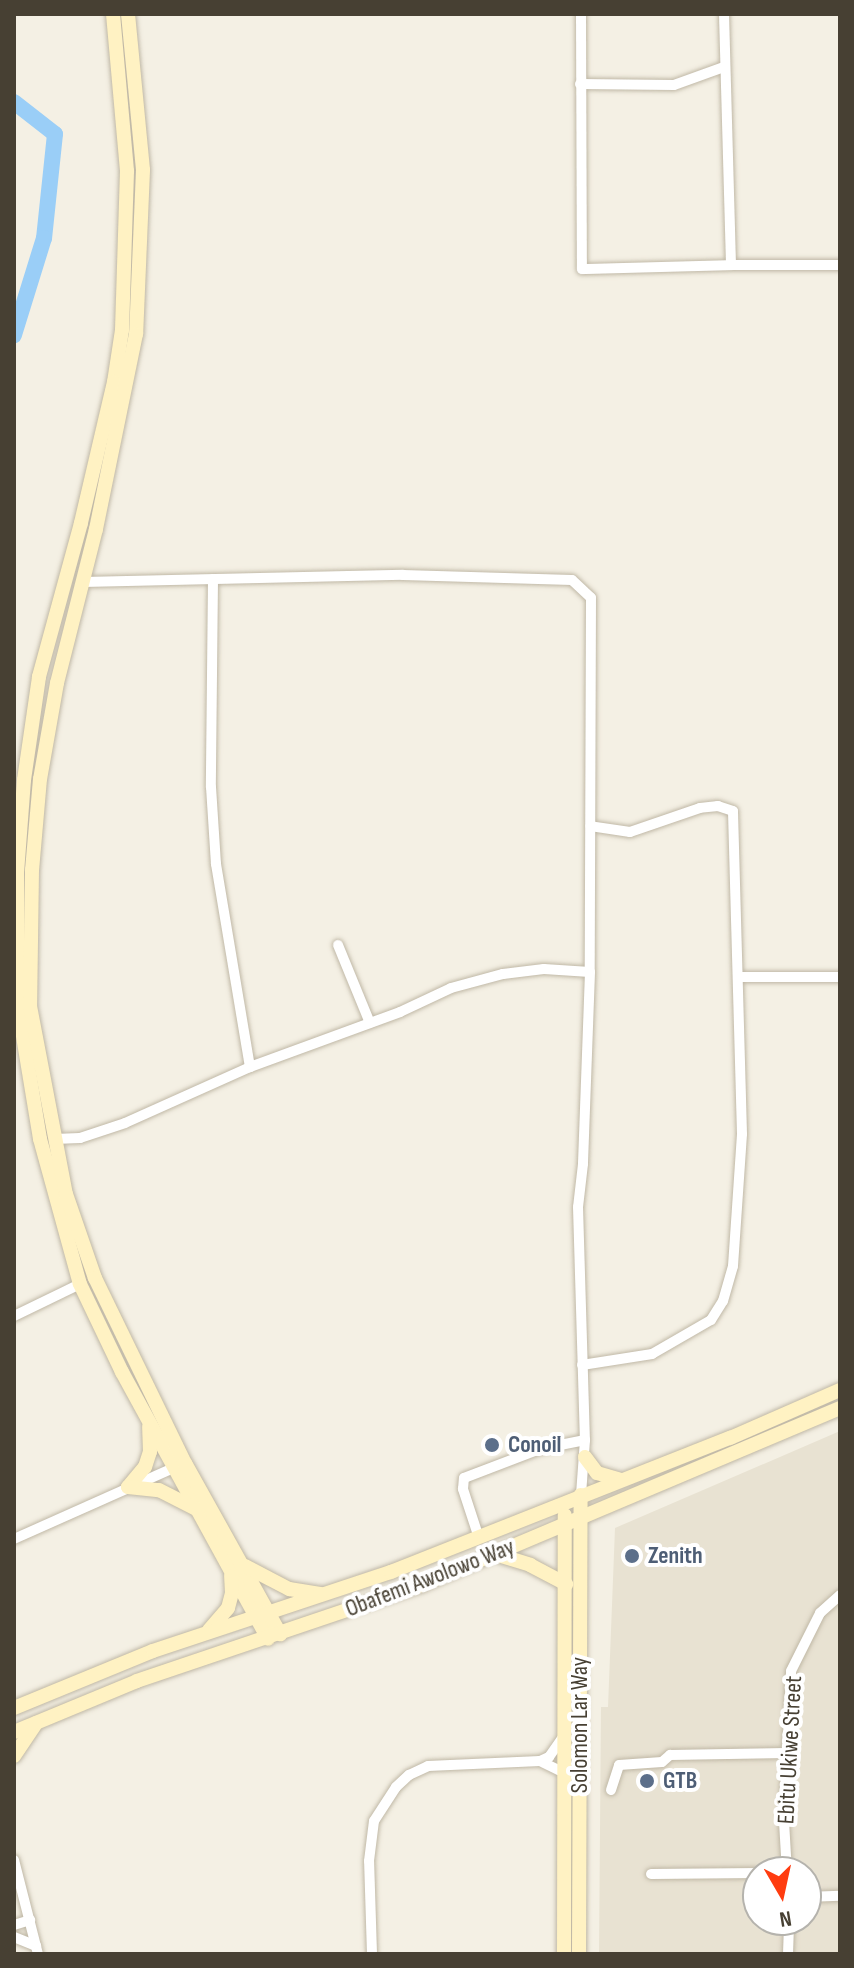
<!DOCTYPE html>
<html>
<head>
<meta charset="utf-8">
<style>
  body { margin:0 }
  #map { position:relative; width:854px; height:1968px; overflow:hidden; background:#f4f0e4; font-family:"Sofia Sans Condensed",sans-serif }
  div>[style] { position:absolute }
  .residential>* { inset:0; background:#e8e2d2 }
  .river>* { height:16px; margin:-8px; padding:0 8px; transform-origin:8px; border-radius:8px; background:#9acef7 }
  .roads { filter:drop-shadow(0 0 2px #c0b8a6) drop-shadow(0 0 2px #c0b8a6) }
  .street>* { height:10px; margin:-5px; padding:0 5px; transform-origin:5px; border-radius:5px; background:#fff }
  .secondary>* { height:14px; margin:-7px; padding:0 7px; transform-origin:7px; border-radius:7px; background:#fff2c3 }
  .dots>* { width:22px; height:22px; translate:-50% -50%; box-sizing:border-box; border:4px solid #fff; border-radius:50% }
  span { translate:-50% -50%; white-space:nowrap; text-align:center; line-height:1.15; -webkit-text-stroke:8px #fff; paint-order:stroke }
  .service-label { font-size:24px; color:#4e5e75; font-weight:700 }
  .left { translate:0 -50%; text-align:left }
  .street-label { font-size:24px; color:#474033 }
  .frame { position:absolute; inset:0; border:16px solid #474033; pointer-events:none }
  .north { position:absolute; left:742px; top:1856px; width:80px; height:80px; box-sizing:border-box; background:#fff; border:2px solid #b5b3ad; border-radius:50%; rotate:171deg; font-size:22px; font-weight:700; line-height:32px; text-align:center; color:#474033 }
  .north::after { content:''; display:block; margin:auto; width:28px; height:36px; background:#ff3c10; clip-path:polygon(50% 0,100% 100%,50% 72%,0 100%) }
</style>
</head>
<body>
<div id="map">
  <div class="residential">
    <div style="clip-path:polygon(evenodd,840px 1431px,840px 1954px,599px 1954px,601px 1707px,608px 1707px,615px 1528px,840px 1431px,758px 1872px,806px 1872px,806px 1920px,758px 1920px,758px 1872px)"></div>
  </div>
  <div class="river">
    <div style="left:14px;top:102px;width:52px;rotate:38deg"></div>
    <div style="left:55px;top:134px;width:105px;rotate:96deg"></div>
    <div style="left:44px;top:238px;width:102px;rotate:107.2deg"></div>
  </div>
  <div class="roads">
    <div class="street">
      <div style="left:581px;top:14px;width:255px;rotate:89.8deg"></div>
      <div style="left:582px;top:269px;width:149px;rotate:-1.5deg"></div>
      <div style="left:724px;top:14px;width:251px;rotate:88.4deg"></div>
      <div style="left:731px;top:265px;width:109px"></div>
      <div style="left:580px;top:84px;width:94px;rotate:0.6deg"></div>
      <div style="left:674px;top:85px;width:53px;rotate:-19.8deg"></div>
      <div style="left:213px;top:579px;width:208px;rotate:90.6deg"></div>
      <div style="left:211px;top:787px;width:77px;rotate:86.3deg"></div>
      <div style="left:216px;top:864px;width:206px;rotate:80.5deg"></div>
      <div style="left:83px;top:582px;width:320px;rotate:-1.3deg"></div>
      <div style="left:403px;top:575px;width:169px;rotate:1.7deg"></div>
      <div style="left:572px;top:580px;width:26px;rotate:43deg"></div>
      <div style="left:591px;top:598px;width:374px;rotate:90.2deg"></div>
      <div style="left:590px;top:972px;width:192px;rotate:92.1deg"></div>
      <div style="left:583px;top:1164px;width:43px;rotate:96.6deg"></div>
      <div style="left:578px;top:1207px;width:233px;rotate:88.3deg"></div>
      <div style="left:585px;top:1440px;width:55px;rotate:94.2deg"></div>
      <div style="left:338px;top:945px;width:84px;rotate:67.7deg"></div>
      <div style="left:738px;top:977px;width:102px"></div>
      <div style="left:54px;top:1139px;width:26px;rotate:-2deg"></div>
      <div style="left:80px;top:1138px;width:47px;rotate:-18.4deg"></div>
      <div style="left:125px;top:1123px;width:137px;rotate:-24.1deg"></div>
      <div style="left:250px;top:1067px;width:160px;rotate:-20.1deg"></div>
      <div style="left:400px;top:1012px;width:56px;rotate:-25.2deg"></div>
      <div style="left:451px;top:988px;width:54px;rotate:-15.1deg"></div>
      <div style="left:503px;top:974px;width:41px;rotate:-7deg"></div>
      <div style="left:544px;top:969px;width:46px;rotate:3.7deg"></div>
      <div style="left:14px;top:1316px;width:73px;rotate:-25.9deg"></div>
      <div style="left:582px;top:1365px;width:71px;rotate:-8.9deg"></div>
      <div style="left:652px;top:1354px;width:68px;rotate:-30deg"></div>
      <div style="left:711px;top:1320px;width:22px;rotate:-58deg"></div>
      <div style="left:723px;top:1301px;width:36px;rotate:-74deg"></div>
      <div style="left:733px;top:1266px;width:132px;rotate:-86.1deg"></div>
      <div style="left:742px;top:1134px;width:323px;rotate:-91.6deg"></div>
      <div style="left:733px;top:811px;width:16px;rotate:-162deg"></div>
      <div style="left:718px;top:806px;width:18px;rotate:174deg"></div>
      <div style="left:700px;top:808px;width:74px;rotate:161.1deg"></div>
      <div style="left:630px;top:832px;width:40px;rotate:-171.5deg"></div>
      <div style="left:479px;top:1538px;width:52px;rotate:-108.1deg"></div>
      <div style="left:463px;top:1489px;width:11px;rotate:-85deg"></div>
      <div style="left:464px;top:1478px;width:81px;rotate:-20.9deg"></div>
      <div style="left:540px;top:1449px;width:46px;rotate:-11.3deg"></div>
      <div style="left:14px;top:1539px;width:182px;rotate:-24deg"></div>
      <div style="left:540px;top:1761px;width:10px;rotate:-24deg"></div>
      <div style="left:549px;top:1757px;width:24px;rotate:-55deg"></div>
      <div style="left:611px;top:1790px;width:26px;rotate:-72deg"></div>
      <div style="left:619px;top:1765px;width:43px;rotate:-4deg"></div>
      <div style="left:662px;top:1762px;width:11px;rotate:-41deg"></div>
      <div style="left:670px;top:1755px;width:116px;rotate:-1deg"></div>
      <div style="left:14px;top:1860px;width:97px;rotate:75.7deg"></div>
      <div style="left:787px;top:1872px;width:50px;rotate:-93.4deg"></div>
      <div style="left:784px;top:1822px;width:151px;rotate:-87.3deg"></div>
      <div style="left:791px;top:1671px;width:65px;rotate:-63.4deg"></div>
      <div style="left:820px;top:1613px;width:27px;rotate:-42deg"></div>
      <div style="left:651px;top:1874px;width:107px;rotate:-0.5deg"></div>
      <div style="left:806px;top:1897px;width:34px;rotate:-2deg"></div>
      <div style="left:14px;top:1925px;width:17px;rotate:-17deg"></div>
      <div style="left:14px;top:1937px;width:24px;rotate:22deg"></div>
      <div style="left:372px;top:1954px;width:93px;rotate:-91.8deg"></div>
      <div style="left:369px;top:1861px;width:40px;rotate:-82.9deg"></div>
      <div style="left:374px;top:1821px;width:40px;rotate:-57.1deg"></div>
      <div style="left:396px;top:1787px;width:18px;rotate:-43deg"></div>
      <div style="left:409px;top:1775px;width:21px;rotate:-25deg"></div>
      <div style="left:428px;top:1766px;width:112px;rotate:-2.6deg"></div>
      <div style="left:540px;top:1761px;width:25px;rotate:26deg"></div>
      <div style="left:788px;top:1954px;width:34px;rotate:-88deg"></div>
    </div>
    <div class="secondary">
      <div style="left:113px;top:14px;width:158px;rotate:84.9deg"></div>
      <div style="left:127px;top:171px;width:159px;rotate:91.8deg"></div>
      <div style="left:122px;top:330px;width:53px;rotate:98.7deg"></div>
      <div style="left:114px;top:382px;width:145px;rotate:103.2deg"></div>
      <div style="left:81px;top:523px;width:160px;rotate:105.3deg"></div>
      <div style="left:39px;top:677px;width:104px;rotate:98.3deg"></div>
      <div style="left:24px;top:780px;width:93px;rotate:94.3deg"></div>
      <div style="left:17px;top:873px;width:133px;rotate:89.6deg"></div>
      <div style="left:18px;top:1006px;width:135px;rotate:80.6deg"></div>
      <div style="left:40px;top:1139px;width:150px;rotate:74.6deg"></div>
      <div style="left:80px;top:1284px;width:98px;rotate:64.5deg"></div>
      <div style="left:122px;top:1372px;width:304px;rotate:61.3deg"></div>
      <div style="left:128px;top:14px;width:157px;rotate:84.5deg"></div>
      <div style="left:143px;top:170px;width:164px;rotate:92.4deg"></div>
      <div style="left:136px;top:334px;width:199px;rotate:101.6deg"></div>
      <div style="left:96px;top:529px;width:159px;rotate:104.2deg"></div>
      <div style="left:57px;top:683px;width:97px;rotate:100deg"></div>
      <div style="left:40px;top:779px;width:91px;rotate:95deg"></div>
      <div style="left:32px;top:870px;width:136px;rotate:90.8deg"></div>
      <div style="left:30px;top:1006px;width:191px;rotate:79.2deg"></div>
      <div style="left:66px;top:1194px;width:89px;rotate:71deg"></div>
      <div style="left:95px;top:1278px;width:206px;rotate:64.1deg"></div>
      <div style="left:185px;top:1463px;width:196px;rotate:60.9deg"></div>
      <div style="left:585px;top:1457px;width:20px;rotate:53deg"></div>
      <div style="left:597px;top:1473px;width:25px;rotate:16deg"></div>
      <div style="left:128px;top:1487px;width:26px;rotate:-50deg"></div>
      <div style="left:145px;top:1467px;width:16px;rotate:-72deg"></div>
      <div style="left:150px;top:1452px;width:25px;rotate:-92deg"></div>
      <div style="left:128px;top:1487px;width:31px;rotate:6deg"></div>
      <div style="left:159px;top:1490px;width:44px;rotate:27.1deg"></div>
      <div style="left:495px;top:1554px;width:37px;rotate:17deg"></div>
      <div style="left:530px;top:1565px;width:41px;rotate:27.8deg"></div>
      <div style="left:245px;top:1566px;width:50px;rotate:27.6deg"></div>
      <div style="left:289px;top:1589px;width:33px;rotate:9deg"></div>
      <div style="left:209px;top:1630px;width:29px;rotate:-49deg"></div>
      <div style="left:228px;top:1608px;width:16px;rotate:-75deg"></div>
      <div style="left:232px;top:1593px;width:17px;rotate:-93deg"></div>
      <div style="left:14px;top:1708px;width:150px;rotate:-22.3deg"></div>
      <div style="left:153px;top:1651px;width:251px;rotate:-18.4deg"></div>
      <div style="left:391px;top:1572px;width:365px;rotate:-21.6deg"></div>
      <div style="left:730px;top:1438px;width:120px;rotate:-23.6deg"></div>
      <div style="left:14px;top:1732px;width:133px;rotate:-22.5deg"></div>
      <div style="left:137px;top:1681px;width:300px;rotate:-18.7deg"></div>
      <div style="left:421px;top:1585px;width:455px;rotate:-22.9deg"></div>
      <div style="left:14px;top:1756px;width:40px;rotate:-56deg"></div>
      <div style="left:564px;top:1954px;width:439px;rotate:-89.9deg"></div>
      <div style="left:579px;top:1954px;width:459px;rotate:-89.8deg"></div>
    </div>
  </div>
  <div class="dots">
    <div style="left:492px;top:1445px;background:#5c6f8a"></div>
    <div style="left:632px;top:1556px;background:#5c6f8a"></div>
    <div style="left:647px;top:1781px;background:#5c6f8a"></div>
  </div>
  <div class="service-label">
    <span class="left" style="left:508px;top:1445px">Conoil</span>
    <span class="left" style="left:648px;top:1556px">Zenith</span>
    <span class="left" style="left:663px;top:1781px">GTB</span>
  </div>
  <div class="street-label">
    <span style="left:430px;top:1578px;rotate:-21deg">Obafemi Awolowo Way</span>
    <span style="left:580px;top:1725px;rotate:-90deg">Solomon Lar Way</span>
    <span style="left:790px;top:1750px;rotate:-87deg">Ebitu Ukiwe Street</span>
  </div>
  <div class="frame"></div>
  <div class="north">N</div>
</div>
</body>
</html>
